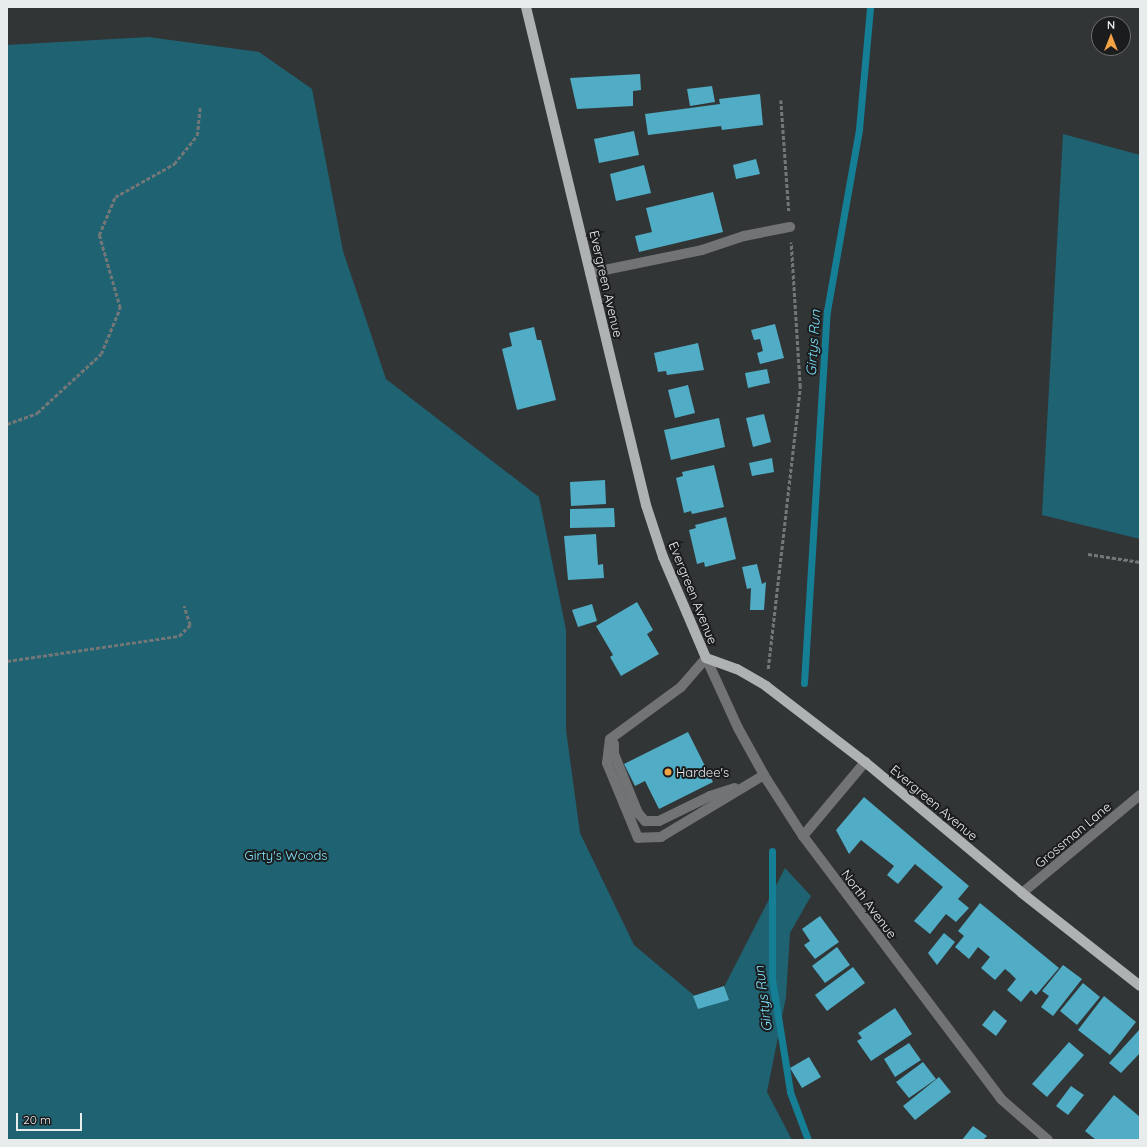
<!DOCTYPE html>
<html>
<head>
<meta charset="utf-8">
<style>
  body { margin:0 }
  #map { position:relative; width:1147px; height:1147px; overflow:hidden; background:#313536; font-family:Quicksand,sans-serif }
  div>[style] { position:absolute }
  .green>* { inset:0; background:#1f6272 }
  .stream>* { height:7px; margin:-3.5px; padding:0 3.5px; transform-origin:3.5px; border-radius:3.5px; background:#157f96 }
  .building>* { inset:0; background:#50adc5 }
  .path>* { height:2.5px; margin-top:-1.25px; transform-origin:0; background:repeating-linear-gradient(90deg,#737777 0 4px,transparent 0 6px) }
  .minor>* { height:10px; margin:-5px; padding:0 5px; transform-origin:5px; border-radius:5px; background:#717374 }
  .major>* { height:10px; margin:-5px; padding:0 5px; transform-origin:5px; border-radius:5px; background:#aeb2b3 }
  .dots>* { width:11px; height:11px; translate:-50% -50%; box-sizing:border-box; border:2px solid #1a1c1d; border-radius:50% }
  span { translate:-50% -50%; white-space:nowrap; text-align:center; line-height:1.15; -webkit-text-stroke:4px #1a1c1d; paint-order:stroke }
  .street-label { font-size:13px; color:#e9ecec }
  .poi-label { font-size:13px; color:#e9ecec }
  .left { translate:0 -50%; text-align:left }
  .park-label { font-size:13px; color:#82e5ff }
  .water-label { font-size:14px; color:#7fe1fb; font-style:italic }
  .frame { position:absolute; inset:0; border:8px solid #e9ecec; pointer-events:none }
  .north { position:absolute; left:1091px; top:16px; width:40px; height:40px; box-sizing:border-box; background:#1a1c1d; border:1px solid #6d6f70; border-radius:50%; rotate:0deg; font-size:11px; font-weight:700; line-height:16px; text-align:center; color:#e9ecec }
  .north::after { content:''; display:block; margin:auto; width:14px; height:18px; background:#f4a344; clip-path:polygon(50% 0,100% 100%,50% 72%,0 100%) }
  .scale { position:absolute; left:16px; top:1113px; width:66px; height:18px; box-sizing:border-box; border:2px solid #e9ecec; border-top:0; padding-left:5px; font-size:12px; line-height:14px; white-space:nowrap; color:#e9ecec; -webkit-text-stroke:3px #1a1c1d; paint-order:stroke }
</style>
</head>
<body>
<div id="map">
  <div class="green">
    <div style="clip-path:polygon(148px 37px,259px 52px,312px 89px,343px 251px,386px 379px,539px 497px,566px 630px,566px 730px,580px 833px,634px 945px,703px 1003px,723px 989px,785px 868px,811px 896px,790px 933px,786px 997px,767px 1092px,792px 1140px,7px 1140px,7px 45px)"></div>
    <div style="clip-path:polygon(1063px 134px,1140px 155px,1140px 539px,1042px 515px)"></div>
  </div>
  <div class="stream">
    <div style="left:804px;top:683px;width:373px;rotate:-86.5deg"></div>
    <div style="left:827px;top:311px;width:185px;rotate:-80deg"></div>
    <div style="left:859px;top:129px;width:122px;rotate:-84.8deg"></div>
    <div style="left:772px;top:851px;width:128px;rotate:90deg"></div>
    <div style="left:772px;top:979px;width:114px;rotate:80.9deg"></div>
    <div style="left:790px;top:1092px;width:51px;rotate:69.4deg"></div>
  </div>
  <div class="building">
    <div style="clip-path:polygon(640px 74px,641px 90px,633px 91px,633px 106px,577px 109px,570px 78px)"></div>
    <div style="clip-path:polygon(712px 86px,715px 102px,690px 106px,687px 89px)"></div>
    <div style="clip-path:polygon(760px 94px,763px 125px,722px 130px,721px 126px,648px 135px,645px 114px,720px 104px,719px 99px)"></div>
    <div style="clip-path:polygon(634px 131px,639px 155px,599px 163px,594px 139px)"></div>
    <div style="clip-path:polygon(756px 159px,760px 174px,736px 179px,733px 165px)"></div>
    <div style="clip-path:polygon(644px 165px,651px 193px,616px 201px,610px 174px)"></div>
    <div style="clip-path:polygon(713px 192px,723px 232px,639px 252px,635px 236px,652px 232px,646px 208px)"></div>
    <div style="clip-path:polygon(775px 324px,784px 358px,760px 364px,757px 353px,763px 351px,760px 339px,754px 340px,751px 330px)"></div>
    <div style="clip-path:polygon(534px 327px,537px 340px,541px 340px,556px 400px,517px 410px,502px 349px,512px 346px,509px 333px)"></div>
    <div style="clip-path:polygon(698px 343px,704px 370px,667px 375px,666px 371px,658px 372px,654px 353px)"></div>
    <div style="clip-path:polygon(767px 369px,770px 383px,748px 388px,745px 373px)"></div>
    <div style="clip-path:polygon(688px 385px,695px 413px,675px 418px,668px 390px)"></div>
    <div style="clip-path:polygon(764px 414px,771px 442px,753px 447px,746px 418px)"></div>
    <div style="clip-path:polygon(719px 418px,725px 447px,671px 460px,664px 430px)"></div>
    <div style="clip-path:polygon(772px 458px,774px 472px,752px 476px,749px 463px)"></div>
    <div style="clip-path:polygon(714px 465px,724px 507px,692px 514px,691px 511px,684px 513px,676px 478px,683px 476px,682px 472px)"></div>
    <div style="clip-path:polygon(605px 480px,606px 504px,571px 506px,570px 482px)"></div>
    <div style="clip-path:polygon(614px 508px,615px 527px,570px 528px,570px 509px)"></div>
    <div style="clip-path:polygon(726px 517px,736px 559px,705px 567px,704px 562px,697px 564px,689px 530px,696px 528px,695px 525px)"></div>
    <div style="clip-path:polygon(596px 534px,598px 565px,603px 564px,604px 578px,568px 580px,564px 536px)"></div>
    <div style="clip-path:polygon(757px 564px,762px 584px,766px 582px,764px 610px,750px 610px,751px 588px,747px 589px,742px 567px)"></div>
    <div style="clip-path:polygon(637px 602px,653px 630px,647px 634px,659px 654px,621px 676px,610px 657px,613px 655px,596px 626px)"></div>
    <div style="clip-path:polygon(592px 604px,597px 621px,578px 627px,572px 610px)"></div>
    <div style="clip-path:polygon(688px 732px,713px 782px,659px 809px,645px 781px,635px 786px,624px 764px)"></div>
    <div style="clip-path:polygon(864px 797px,969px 886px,958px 899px,969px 908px,956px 922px,946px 914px,930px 934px,914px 921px,943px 887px,915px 864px,898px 884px,887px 875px,894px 866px,861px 840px,849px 854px,836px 830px)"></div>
    <div style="clip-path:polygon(980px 903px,1059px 968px,1036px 995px,1031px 990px,1021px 1002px,1007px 990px,1016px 979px,1010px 973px,1005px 969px,995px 980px,981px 968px,990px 957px,978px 947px,969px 959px,955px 947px,964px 936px,958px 931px)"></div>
    <div style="clip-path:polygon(820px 916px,839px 942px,815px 959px,804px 945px,810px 941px,802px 929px)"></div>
    <div style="clip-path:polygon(944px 933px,955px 942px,937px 965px,928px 953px)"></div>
    <div style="clip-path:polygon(837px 947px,850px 965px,825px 983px,812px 966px)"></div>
    <div style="clip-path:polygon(1063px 965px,1082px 979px,1053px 1016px,1041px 1007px,1049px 996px,1042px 991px)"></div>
    <div style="clip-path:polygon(853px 967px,865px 983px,827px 1011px,815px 995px)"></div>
    <div style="clip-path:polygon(1083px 983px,1100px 997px,1077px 1025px,1060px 1011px)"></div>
    <div style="clip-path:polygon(724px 986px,729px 1000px,698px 1009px,693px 996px)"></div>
    <div style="clip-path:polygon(1104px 996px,1136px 1022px,1110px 1055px,1078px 1030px)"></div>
    <div style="clip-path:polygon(895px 1008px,912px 1034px,871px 1061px,857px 1041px,862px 1038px,858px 1033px)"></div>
    <div style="clip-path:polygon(994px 1010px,1007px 1021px,996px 1036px,982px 1025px)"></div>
    <div style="clip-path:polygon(1140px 1029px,1140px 1053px,1121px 1073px,1109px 1063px)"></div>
    <div style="clip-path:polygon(1069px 1042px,1084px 1055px,1047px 1097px,1032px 1084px)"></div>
    <div style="clip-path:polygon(909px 1043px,921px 1060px,895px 1077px,884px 1059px)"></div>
    <div style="clip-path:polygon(809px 1057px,821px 1077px,802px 1088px,790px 1068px)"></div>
    <div style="clip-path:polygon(923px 1062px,936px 1079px,909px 1098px,896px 1082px)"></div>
    <div style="clip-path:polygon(939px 1077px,951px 1092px,915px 1120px,903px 1106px)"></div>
    <div style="clip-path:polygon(1071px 1086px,1084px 1095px,1068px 1115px,1056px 1106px)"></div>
    <div style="clip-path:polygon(1114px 1095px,1140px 1117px,1139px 1140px,1096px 1140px,1085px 1131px)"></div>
    <div style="clip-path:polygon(973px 1126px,987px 1136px,983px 1140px,962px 1140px)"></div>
  </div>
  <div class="path">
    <div style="left:781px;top:100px;width:111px;rotate:85.9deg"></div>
    <div style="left:7px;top:424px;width:32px;rotate:-20deg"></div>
    <div style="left:37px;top:413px;width:87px;rotate:-42.7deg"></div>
    <div style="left:101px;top:354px;width:50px;rotate:-67.6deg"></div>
    <div style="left:120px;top:308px;width:76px;rotate:-106deg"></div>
    <div style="left:99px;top:235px;width:41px;rotate:-67.2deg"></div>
    <div style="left:115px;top:197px;width:68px;rotate:-29.2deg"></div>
    <div style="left:174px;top:164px;width:36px;rotate:-51deg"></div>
    <div style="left:197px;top:136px;width:29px;rotate:-84deg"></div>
    <div style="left:1088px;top:554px;width:53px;rotate:8.7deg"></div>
    <div style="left:7px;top:661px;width:174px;rotate:-8.3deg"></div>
    <div style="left:179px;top:636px;width:16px;rotate:-45deg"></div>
    <div style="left:190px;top:625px;width:20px;rotate:-108deg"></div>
    <div style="left:768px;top:669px;width:284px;rotate:-83.5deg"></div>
    <div style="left:800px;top:387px;width:145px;rotate:-93.6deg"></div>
  </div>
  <div class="minor">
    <div style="left:590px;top:273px;width:114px;rotate:-11.6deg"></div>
    <div style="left:702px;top:250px;width:44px;rotate:-18.4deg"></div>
    <div style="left:744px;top:236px;width:47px;rotate:-11.1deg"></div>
    <div style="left:614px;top:744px;width:10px;rotate:90deg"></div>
    <div style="left:614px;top:754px;width:64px;rotate:67.9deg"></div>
    <div style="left:638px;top:813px;width:11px;rotate:49deg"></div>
    <div style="left:645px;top:821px;width:14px"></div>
    <div style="left:659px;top:821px;width:57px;rotate:-26.1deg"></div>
    <div style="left:710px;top:796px;width:26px;rotate:-18deg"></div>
    <div style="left:764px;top:775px;width:120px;rotate:149deg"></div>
    <div style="left:661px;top:837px;width:23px;rotate:178deg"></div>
    <div style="left:638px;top:838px;width:81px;rotate:-112.5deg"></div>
    <div style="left:607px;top:763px;width:24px;rotate:-83deg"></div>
    <div style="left:610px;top:739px;width:88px;rotate:-36.2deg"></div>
    <div style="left:681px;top:687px;width:38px;rotate:-49deg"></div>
    <div style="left:706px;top:658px;width:77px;rotate:65.4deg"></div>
    <div style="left:738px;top:728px;width:54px;rotate:61deg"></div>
    <div style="left:764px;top:775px;width:6px;rotate:59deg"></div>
    <div style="left:767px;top:780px;width:67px;rotate:57.3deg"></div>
    <div style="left:803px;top:836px;width:329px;rotate:53deg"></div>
    <div style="left:1001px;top:1099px;width:62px;rotate:41.1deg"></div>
    <div style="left:803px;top:836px;width:97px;rotate:-50deg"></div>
    <div style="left:1022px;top:893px;width:153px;rotate:-39.7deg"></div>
  </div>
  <div class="major">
    <div style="left:526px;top:7px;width:512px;rotate:76.45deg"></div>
    <div style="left:646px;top:505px;width:55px;rotate:71.9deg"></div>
    <div style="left:663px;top:557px;width:110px;rotate:66.9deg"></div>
    <div style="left:706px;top:658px;width:33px;rotate:20deg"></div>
    <div style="left:737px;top:669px;width:34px;rotate:30deg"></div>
    <div style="left:766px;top:686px;width:125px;rotate:37.5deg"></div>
    <div style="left:865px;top:762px;width:204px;rotate:39.8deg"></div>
    <div style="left:1022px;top:893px;width:150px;rotate:38.2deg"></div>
  </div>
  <div class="dots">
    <div style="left:668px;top:772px;background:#f4a344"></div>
  </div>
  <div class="street-label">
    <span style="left:606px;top:284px;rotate:77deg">Evergreen Avenue</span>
    <span style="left:693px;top:593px;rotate:68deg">Evergreen Avenue</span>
    <span style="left:934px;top:803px;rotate:40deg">Evergreen Avenue</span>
    <span style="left:1073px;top:835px;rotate:-40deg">Grossman Lane</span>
    <span style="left:869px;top:904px;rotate:53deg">North Avenue</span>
  </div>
  <div class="poi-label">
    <span class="left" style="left:676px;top:772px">Hardee's</span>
  </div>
  <div class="park-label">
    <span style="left:286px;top:855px">Girty's Woods</span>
  </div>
  <div class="water-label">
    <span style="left:813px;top:343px;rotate:-86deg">Girtys Run</span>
    <span style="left:763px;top:999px;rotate:-97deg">Girtys Run</span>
  </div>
  <div class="frame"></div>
  <div class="north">N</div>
  <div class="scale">20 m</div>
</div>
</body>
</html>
